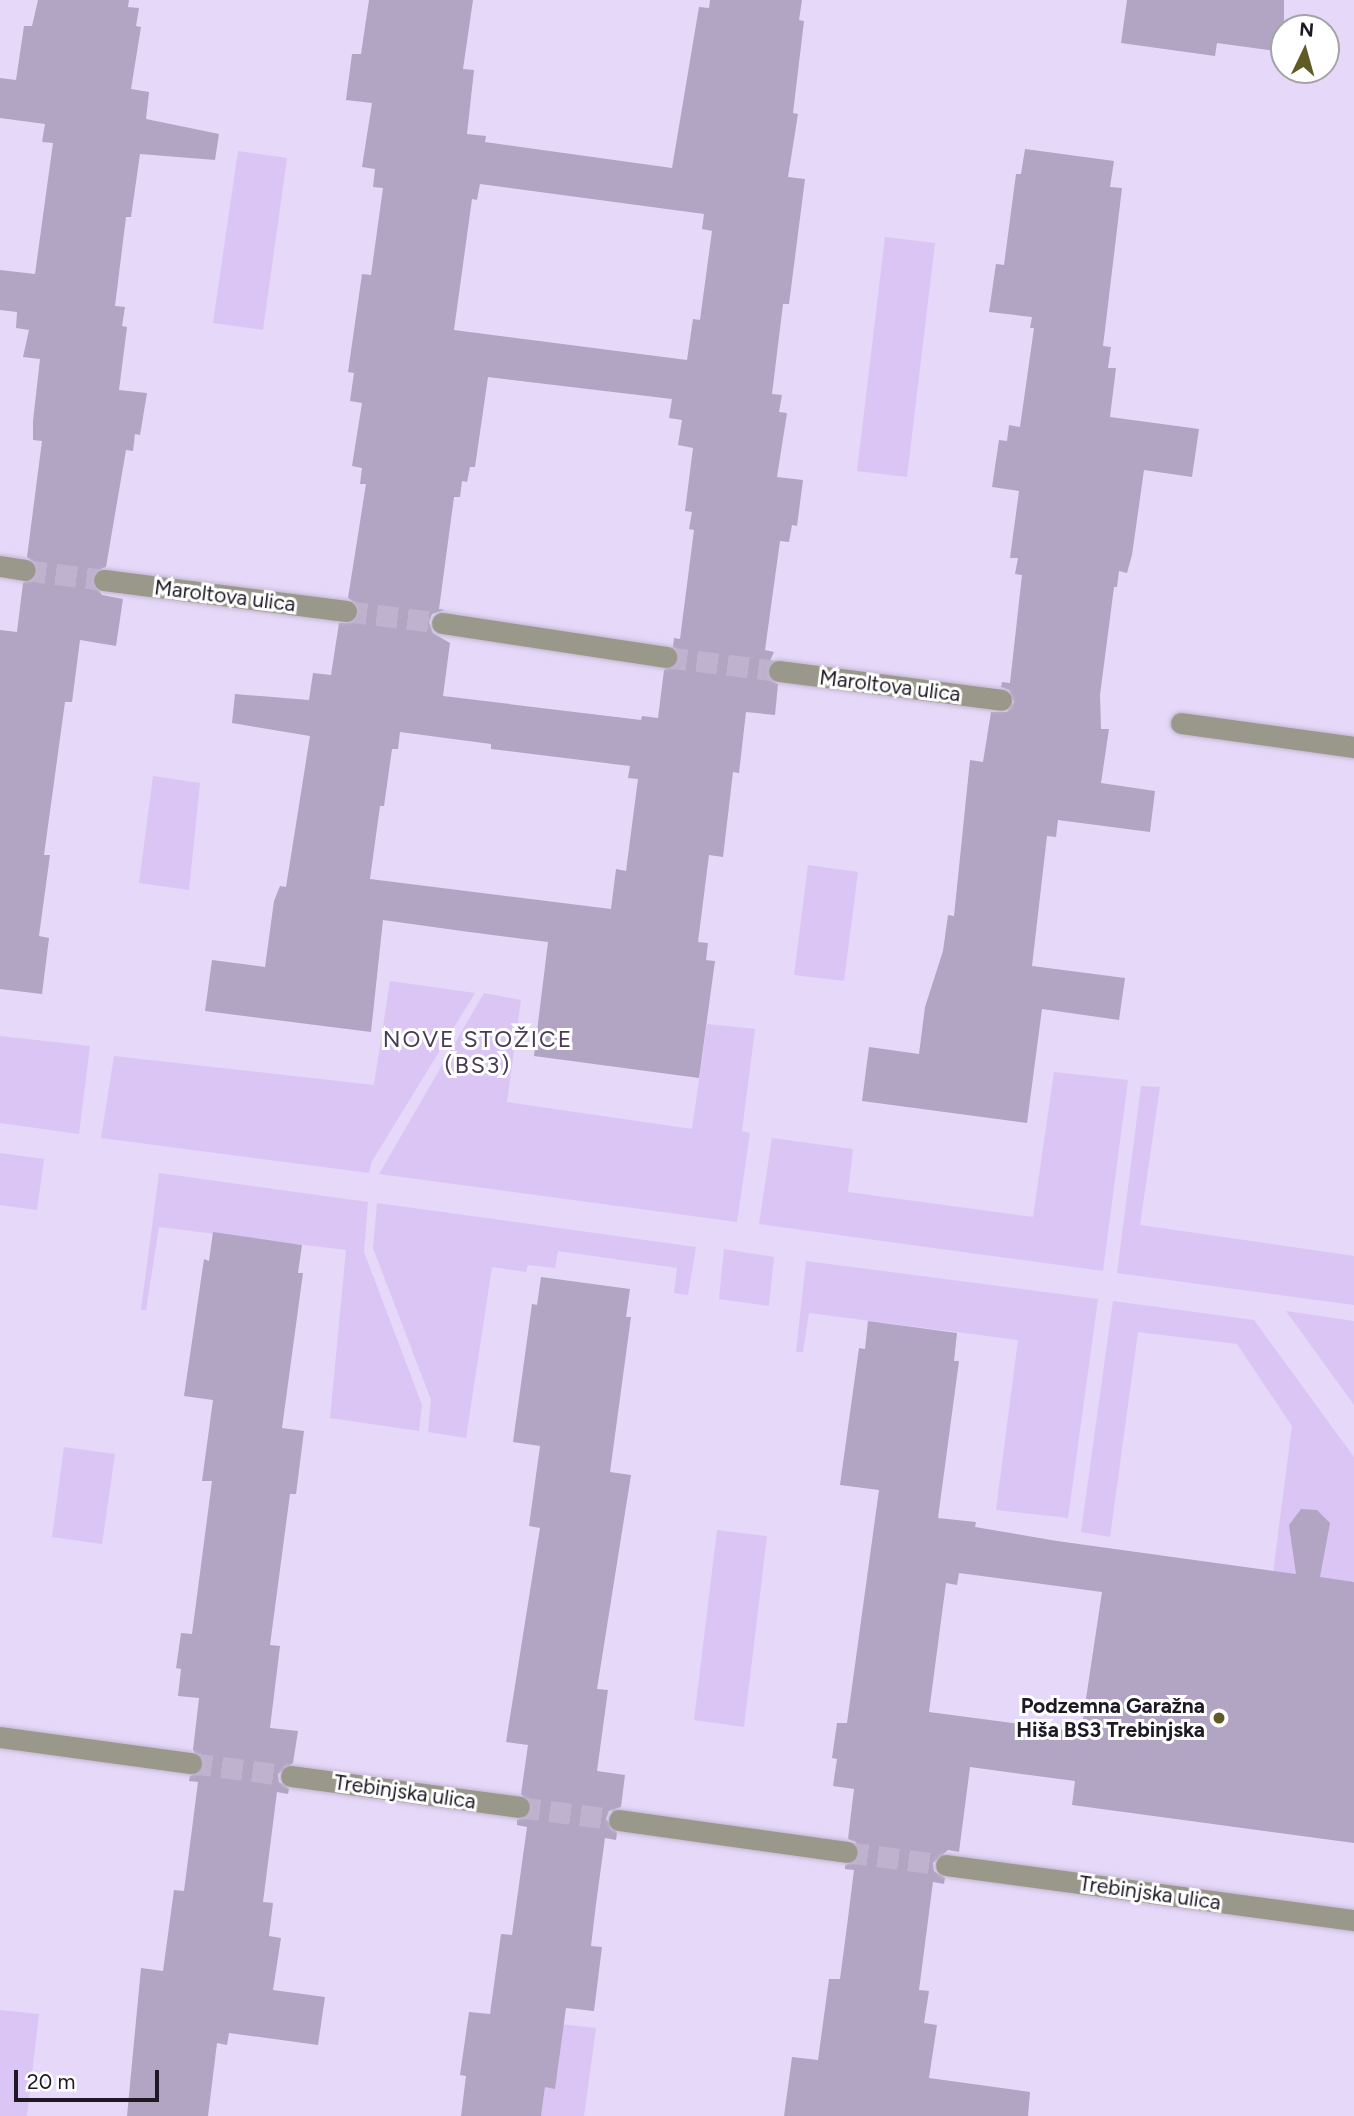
<!DOCTYPE html>
<html>
<head>
<meta charset="utf-8">
<style>
  body { margin:0 }
  #map { position:relative; width:1354px; height:2116px; overflow:hidden; background:#e6d8f8; font-family:Figtree,sans-serif }
  div>[style] { position:absolute }
  .green>* { inset:0; background:#dac5f4 }
  .building>* { inset:0; background:#b2a4c3 }
  .street-tunnel>* { height:21px; margin-top:-10.5px; transform-origin:0; background:repeating-linear-gradient(90deg,#beb2ce 0 21px,transparent 0 31px) }
  .roads { filter:drop-shadow(0 0 2px #c2b6d2) drop-shadow(0 0 2px #c2b6d2) }
  .street>* { height:21px; margin:-10.5px; padding:0 10.5px; transform-origin:10.5px; border-radius:10.5px; background:#99988a }
  .dots>* { width:19px; height:19px; translate:-50% -50%; box-sizing:border-box; border:4px solid #fff; border-radius:50% }
  span { translate:-50% -50%; white-space:nowrap; text-align:center; line-height:1.15; -webkit-text-stroke:6px #fff; paint-order:stroke }
  .street-label { font-size:21px; color:#1e1924 }
  .poi-label { font-size:21px; color:#1e1924; font-weight:700 }
  .right { translate:-100% -50%; text-align:right }
  .neighbourhood-label { font-size:23px; color:#473b55; letter-spacing:2px }
  .north { position:absolute; left:1270px; top:14px; width:70px; height:70px; box-sizing:border-box; background:#fff; border:2px solid #a5a3a7; border-radius:50%; rotate:5deg; font-size:19px; font-weight:700; line-height:28px; text-align:center; color:#1e1924 }
  .north::after { content:''; display:block; margin:auto; width:24px; height:32px; background:#5f5b27; clip-path:polygon(50% 0,100% 100%,50% 72%,0 100%) }
  .scale { position:absolute; left:14px; top:2070px; width:145px; height:32px; box-sizing:border-box; border:4px solid #1e1924; border-top:0; padding-left:9px; font-size:21px; line-height:24px; white-space:nowrap; color:#1e1924; -webkit-text-stroke:5px #fff; paint-order:stroke }
</style>
</head>
<body>
<div id="map">
  <div class="green">
    <div style="clip-path:polygon(238px 151px,287px 158px,263px 330px,213px 323px)"></div>
    <div style="clip-path:polygon(885px 237px,935px 243px,907px 477px,857px 471px)"></div>
    <div style="clip-path:polygon(153px 776px,200px 783px,189px 890px,139px 883px)"></div>
    <div style="clip-path:polygon(808px 865px,858px 872px,844px 981px,794px 975px)"></div>
    <div style="clip-path:polygon(390px 981px,475px 993px,371px 1163px,369px 1173px,101px 1138px,114px 1056px,374px 1085px)"></div>
    <div style="clip-path:polygon(484px 993px,521px 1000px,507px 1102px,692px 1129px,707px 1024px,755px 1029px,742px 1131px,750px 1133px,737px 1222px,379px 1174px)"></div>
    <div style="clip-path:polygon(0 1036px,90px 1046px,79px 1134px,0 1123px)"></div>
    <div style="clip-path:polygon(1054px 1072px,1128px 1080px,1103px 1271px,759px 1224px,772px 1138px,853px 1149px,848px 1192px,1033px 1217px)"></div>
    <div style="clip-path:polygon(1141px 1086px,1160px 1087px,1140px 1225px,1354px 1256px,1354px 1305px,1117px 1273px)"></div>
    <div style="clip-path:polygon(0 1153px,44px 1159px,37px 1210px,0 1205px)"></div>
    <div style="clip-path:polygon(159px 1173px,368px 1202px,364px 1252px,422px 1405px,419px 1431px,330px 1418px,346px 1250px,159px 1227px,146px 1310px,141px 1310px)"></div>
    <div style="clip-path:polygon(377px 1203px,696px 1247px,688px 1295px,674px 1293px,677px 1268px,558px 1251px,555px 1268px,528px 1265px,526px 1272px,492px 1267px,466px 1438px,428px 1432px,431px 1400px,373px 1248px)"></div>
    <div style="clip-path:polygon(724px 1249px,774px 1257px,769px 1306px,719px 1299px)"></div>
    <div style="clip-path:polygon(806px 1261px,1098px 1299px,1068px 1518px,996px 1510px,1018px 1340px,809px 1313px,803px 1352px,796px 1352px)"></div>
    <div style="clip-path:polygon(1113px 1301px,1254px 1320px,1354px 1457px,1354px 1583px,1273px 1573px,1292px 1426px,1237px 1344px,1138px 1332px,1110px 1537px,1081px 1532px)"></div>
    <div style="clip-path:polygon(1286px 1311px,1354px 1321px,1354px 1405px)"></div>
    <div style="clip-path:polygon(64px 1447px,115px 1454px,102px 1544px,52px 1537px)"></div>
    <div style="clip-path:polygon(717px 1530px,767px 1536px,744px 1727px,694px 1720px)"></div>
    <div style="clip-path:polygon(0 2010px,39px 2014px,27px 2116px,0 2116px)"></div>
    <div style="clip-path:polygon(559px 2024px,596px 2028px,584px 2116px,541px 2116px,545px 2087px,555px 2088px)"></div>
  </div>
  <div class="building">
    <div style="clip-path:polygon(38px 0,129px 0,128px 7px,139px 8px,136px 26px,141px 27px,131px 89px,149px 92px,146px 119px,219px 134px,215px 160px,140px 154px,131px 217px,126px 217px,115px 306px,125px 307px,122px 326px,127px 327px,119px 390px,147px 393px,140px 435px,135px 434px,133px 451px,126px 450px,106px 567px,94px 572px,91px 579px,102px 595px,123px 599px,116px 646px,80px 640px,72px 702px,65px 702px,44px 855px,50px 855px,39px 936px,49px 938px,42px 994px,0 989px,0 630px,17px 632px,23px 583px,38px 573px,37px 565px,27px 557px,42px 441px,33px 440px,33px 421px,40px 359px,23px 357px,29px 330px,16px 328px,17px 312px,0 310px,0 270px,35px 274px,53px 143px,42px 142px,45px 124px,0 118px,0 78px,16px 80px,24px 26px,32px 26px)"></div>
    <div style="clip-path:polygon(evenodd,369px 0,473px 0,463px 69px,474px 70px,467px 134px,486px 136px,485px 142px,672px 168px,699px 7px,709px 8px,710px 0,802px 0,799px 20px,804px 21px,793px 113px,798px 114px,788px 177px,805px 179px,789px 304px,783px 304px,772px 394px,782px 395px,779px 412px,787px 413px,777px 477px,803px 480px,797px 526px,792px 525px,789px 542px,780px 541px,765px 650px,774px 652px,766px 670px,771px 681px,778px 684px,775px 715px,746px 712px,739px 773px,733px 772px,723px 857px,709px 855px,698px 942px,708px 943px,706px 960px,715px 961px,699px 1078px,534px 1056px,548px 942px,462px 931px,383px 920px,371px 1032px,205px 1011px,212px 960px,265px 967px,274px 901px,280px 886px,286px 887px,310px 736px,232px 723px,235px 694px,309px 700px,313px 673px,331px 675px,339px 623px,352px 623px,359px 613px,358px 605px,348px 598px,366px 484px,360px 484px,362px 468px,352px 466px,362px 403px,350px 401px,354px 373px,348px 372px,362px 274px,371px 275px,383px 188px,373px 187px,375px 169px,362px 167px,372px 103px,346px 100px,352px 54px,361px 54px,369px 0,480px 184px,704px 214px,702px 229px,712px 231px,700px 320px,693px 319px,687px 360px,454px 330px,472px 199px,477px 200px,480px 184px,369px 0,488px 377px,672px 399px,669px 418px,682px 420px,678px 445px,693px 448px,685px 511px,692px 512px,689px 529px,694px 530px,680px 639px,674px 638px,673px 646px,679px 660px,664px 670px,658px 718px,642px 716px,641px 720px,443px 696px,450px 643px,433px 633px,429px 622px,432px 614px,445px 610px,439px 609px,454px 497px,460px 497px,462px 481px,467px 482px,470px 467px,475px 467px,488px 377px,369px 0,400px 732px,491px 744px,491px 749px,630px 766px,628px 778px,638px 779px,626px 871px,616px 869px,611px 909px,370px 879px,380px 806px,384px 806px,392px 749px,398px 749px,400px 732px)"></div>
    <div style="clip-path:polygon(1127px 0,1284px 0,1284px 52px,1217px 43px,1215px 56px,1121px 43px)"></div>
    <div style="clip-path:polygon(1025px 149px,1114px 161px,1110px 187px,1122px 188px,1103px 346px,1111px 347px,1108px 368px,1116px 368px,1110px 417px,1199px 429px,1192px 477px,1144px 470px,1132px 555px,1127px 573px,1119px 571px,1117px 587px,1114px 587px,1100px 695px,1101px 729px,1109px 729px,1101px 783px,1155px 791px,1150px 832px,1058px 820px,1056px 837px,1047px 836px,1032px 966px,1125px 978px,1119px 1020px,1042px 1009px,1027px 1123px,862px 1101px,869px 1047px,919px 1054px,925px 1007px,943px 951px,948px 915px,954px 916px,970px 760px,983px 762px,991px 712px,1007px 712px,1014px 702px,1009px 690px,1001px 687px,1002px 682px,1010px 683px,1022px 575px,1015px 574px,1018px 558px,1010px 558px,1019px 491px,992px 487px,999px 440px,1007px 441px,1009px 425px,1020px 427px,1034px 328px,1030px 328px,1032px 317px,989px 312px,996px 264px,1004px 265px,1016px 174px,1021px 174px)"></div>
    <div style="clip-path:polygon(213px 1232px,302px 1245px,298px 1273px,303px 1273px,282px 1428px,304px 1431px,296px 1494px,290px 1494px,270px 1645px,280px 1646px,270px 1728px,298px 1731px,293px 1763px,278px 1774px,279px 1782px,289px 1789px,288px 1794px,277px 1792px,263px 1902px,273px 1903px,269px 1936px,281px 1938px,273px 1990px,325px 1997px,318px 2045px,229px 2033px,227px 2045px,217px 2043px,208px 2116px,127px 2116px,141px 1968px,163px 1971px,174px 1890px,184px 1891px,198px 1782px,189px 1781px,190px 1776px,201px 1772px,204px 1764px,193px 1750px,199px 1698px,178px 1696px,181px 1669px,176px 1668px,181px 1633px,192px 1634px,212px 1481px,202px 1481px,213px 1400px,184px 1396px,204px 1259px,209px 1261px)"></div>
    <div style="clip-path:polygon(541px 1277px,630px 1289px,626px 1317px,631px 1317px,610px 1472px,631px 1475px,597px 1689px,608px 1690px,597px 1771px,625px 1775px,621px 1807px,609px 1811px,606px 1819px,617px 1833px,616px 1840px,605px 1838px,596px 1904px,591px 1946px,602px 1947px,594px 2011px,566px 2008px,555px 2089px,545px 2087px,541px 2116px,461px 2116px,466px 2076px,460px 2075px,469px 2012px,490px 2014px,501px 1934px,512px 1935px,527px 1827px,517px 1825px,517px 1820px,529px 1816px,532px 1808px,521px 1794px,528px 1745px,506px 1742px,540px 1528px,529px 1526px,540px 1446px,513px 1442px,532px 1304px,537px 1305px)"></div>
    <div style="clip-path:polygon(evenodd,868px 1321px,957px 1333px,954px 1361px,959px 1361px,938px 1518px,976px 1522px,975px 1527px,1057px 1541px,1296px 1574px,1289px 1525px,1301px 1509px,1317px 1510px,1330px 1523px,1320px 1577px,1354px 1582px,1354px 1843px,1072px 1805px,1075px 1781px,970px 1767px,959px 1852px,948px 1850px,933px 1863px,934px 1871px,945px 1878px,944px 1884px,933px 1882px,919px 1990px,929px 1991px,924px 2023px,937px 2025px,929px 2078px,1030px 2092px,1028px 2116px,784px 2116px,792px 2057px,818px 2060px,829px 1979px,840px 1979px,847px 1926px,854px 1870px,845px 1869px,845px 1865px,857px 1861px,860px 1853px,856px 1842px,848px 1839px,854px 1789px,833px 1786px,837px 1759px,832px 1758px,837px 1723px,847px 1723px,879px 1490px,840px 1485px,859px 1348px,865px 1349px,868px 1321px,959px 1573px,1102px 1592px,1081px 1732px,929px 1712px,946px 1583px,957px 1585px,959px 1573px)"></div>
  </div>
  <div class="street-tunnel">
    <div style="left:25px;top:570px;width:80px;rotate:7.2deg"></div>
    <div style="left:346px;top:611px;width:97px;rotate:7.1deg"></div>
    <div style="left:666px;top:657px;width:114px;rotate:7.1deg"></div>
    <div style="left:191px;top:1763px;width:101px;rotate:7.4deg"></div>
    <div style="left:519px;top:1807px;width:101px;rotate:7.4deg"></div>
    <div style="left:847px;top:1852px;width:100px;rotate:7.5deg"></div>
  </div>
  <div class="roads">
    <div class="street">
      <div style="left:0;top:566px;width:25px;rotate:9deg"></div>
      <div style="left:104px;top:580px;width:244px;rotate:7.3deg"></div>
      <div style="left:442px;top:623px;width:227px;rotate:8.6deg"></div>
      <div style="left:779px;top:671px;width:224px;rotate:7.4deg"></div>
      <div style="left:1181px;top:723px;width:175px;rotate:7.9deg"></div>
      <div style="left:0;top:1737px;width:193px;rotate:7.8deg"></div>
      <div style="left:291px;top:1776px;width:230px;rotate:7.7deg"></div>
      <div style="left:619px;top:1820px;width:230px;rotate:8deg"></div>
      <div style="left:946px;top:1865px;width:412px;rotate:7.7deg"></div>
    </div>
  </div>
  <div class="dots">
    <div style="left:1219px;top:1718px;background:#5f5b27"></div>
  </div>
  <div class="street-label">
    <span style="left:225px;top:596px;rotate:7deg">Maroltova ulica</span>
    <span style="left:890px;top:686px;rotate:7deg">Maroltova ulica</span>
    <span style="left:405px;top:1792px;rotate:8deg">Trebinjska ulica</span>
    <span style="left:1150px;top:1893px;rotate:8deg">Trebinjska ulica</span>
  </div>
  <div class="poi-label">
    <span class="right" style="left:1205px;top:1718px">Podzemna Garažna<br>Hiša BS3 Trebinjska</span>
  </div>
  <div class="neighbourhood-label">
    <span style="left:478px;top:1052px">NOVE STOŽICE<br>(BS3)</span>
  </div>
  <div class="north">N</div>
  <div class="scale">20 m</div>
</div>
</body>
</html>
